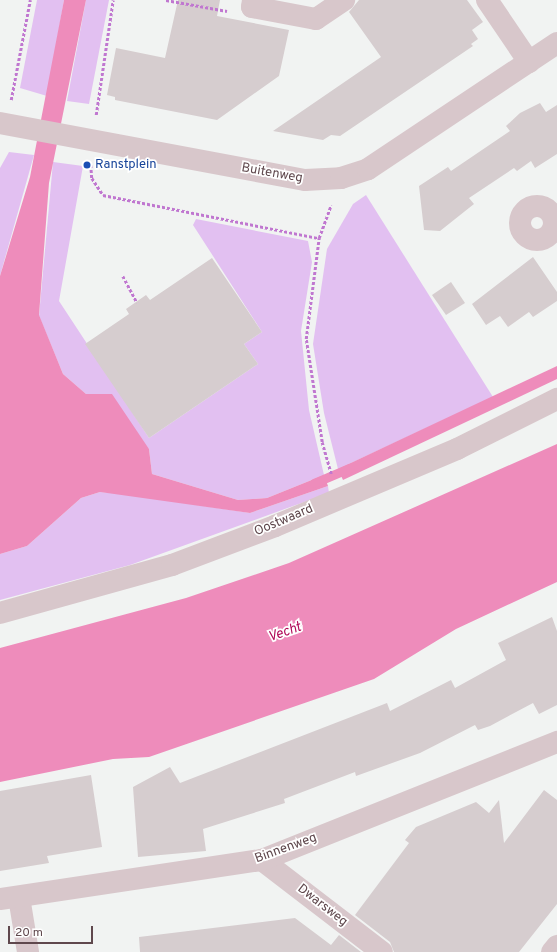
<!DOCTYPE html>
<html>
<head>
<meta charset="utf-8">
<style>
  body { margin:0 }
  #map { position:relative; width:557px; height:952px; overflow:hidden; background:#f1f3f2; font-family:Overpass,sans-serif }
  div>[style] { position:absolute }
  .green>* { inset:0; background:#e2c0f1 }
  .water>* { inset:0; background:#ee8cbb }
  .stream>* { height:9px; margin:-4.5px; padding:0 4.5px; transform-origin:4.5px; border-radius:4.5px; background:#ee8cbb }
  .building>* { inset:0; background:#d6cdcf }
  .path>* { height:2.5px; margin-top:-1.25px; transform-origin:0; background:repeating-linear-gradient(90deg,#c077d0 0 3px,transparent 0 5px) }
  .minor>* { height:22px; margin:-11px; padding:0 11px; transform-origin:11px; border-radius:11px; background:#d8c7cb }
  .minor>.ring { margin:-11px; padding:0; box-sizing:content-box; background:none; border:22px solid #d8c7cb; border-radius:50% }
  .dots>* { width:11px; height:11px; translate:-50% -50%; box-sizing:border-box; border:2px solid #fff; border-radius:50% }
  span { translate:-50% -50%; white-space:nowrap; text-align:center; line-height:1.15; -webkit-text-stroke:3.5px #fff; paint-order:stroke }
  .transit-label { font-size:13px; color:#164399 }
  .left { translate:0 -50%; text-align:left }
  .street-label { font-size:13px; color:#5f484d }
  .water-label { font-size:14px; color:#b10a59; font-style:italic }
  .scale { position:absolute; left:8px; top:926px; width:85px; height:18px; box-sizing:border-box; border:2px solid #5f484d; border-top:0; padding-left:5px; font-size:12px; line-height:14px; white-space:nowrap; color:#5f484d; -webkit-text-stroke:3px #fff; paint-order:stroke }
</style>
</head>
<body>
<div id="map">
  <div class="green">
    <div style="clip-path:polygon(37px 0,64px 0,47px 96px,20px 88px)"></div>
    <div style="clip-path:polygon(86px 0,109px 0,89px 104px,67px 101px)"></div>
    <div style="clip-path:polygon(9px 152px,34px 155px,0 276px,0 168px)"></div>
    <div style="clip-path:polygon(53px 162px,83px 166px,59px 301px,149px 438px,258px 364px,244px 344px,262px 332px,193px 225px,196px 219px,308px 241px,312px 262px,301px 331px,309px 410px,324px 475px,267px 498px,238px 500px,152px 474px,149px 449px,63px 374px,39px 316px)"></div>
    <div style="clip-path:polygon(366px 195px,493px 397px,338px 469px,324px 413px,313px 344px,327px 249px,353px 204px)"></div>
    <div style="clip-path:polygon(328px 486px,329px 493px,130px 565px,0 600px,0 554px,27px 546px,81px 498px,100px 492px,125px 494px,250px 513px)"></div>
  </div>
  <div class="water">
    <div style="clip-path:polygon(64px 0,86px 0,49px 183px,39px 315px,63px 374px,86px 394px,112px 394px,149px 449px,152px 474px,238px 500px,267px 498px,324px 475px,328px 486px,250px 513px,100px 492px,81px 498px,27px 546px,0 554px,0 276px,30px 177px)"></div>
    <div style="clip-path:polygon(557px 366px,557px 379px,343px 480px,338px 469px)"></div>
    <div style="clip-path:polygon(557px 444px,557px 582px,456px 629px,374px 679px,149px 757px,113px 759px,0 782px,0 648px,186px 598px,289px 563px)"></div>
  </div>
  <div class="stream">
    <div style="left:314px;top:483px;width:39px;rotate:-23deg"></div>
  </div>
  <div class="building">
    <div style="clip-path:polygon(178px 0,220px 0,217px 16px,289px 30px,279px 76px,217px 120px,115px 100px,115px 97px,107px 95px,116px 48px,165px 58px)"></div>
    <div style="clip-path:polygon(359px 0,467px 0,483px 22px,472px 30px,478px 39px,471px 44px,473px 46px,340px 136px,331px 135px,323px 140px,273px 131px,381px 57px,349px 12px)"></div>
    <div style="clip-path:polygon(540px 103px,546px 112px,557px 105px,557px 154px,535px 168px,531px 161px,517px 171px,514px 168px,469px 198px,474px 204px,440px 231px,424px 230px,419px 186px,448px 167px,451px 171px,510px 131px,506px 126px,520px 113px)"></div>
    <div style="clip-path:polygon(533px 257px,557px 292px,557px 301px,533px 317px,529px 312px,508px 327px,500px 316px,486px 325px,472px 304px)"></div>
    <div style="clip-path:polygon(212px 258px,262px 332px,244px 344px,258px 364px,149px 438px,85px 344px,129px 314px,126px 309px,146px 295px,150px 300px)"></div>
    <div style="clip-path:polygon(451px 282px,465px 303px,446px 315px,432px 295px)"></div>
    <div style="clip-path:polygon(552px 617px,557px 631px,557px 705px,539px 714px,533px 703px,490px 726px,478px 730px,475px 725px,420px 753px,356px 776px,355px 772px,284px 799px,285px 803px,203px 829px,206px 851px,138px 857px,133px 787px,170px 767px,180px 783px,387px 703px,390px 711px,451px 680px,455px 688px,506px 660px,498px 643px)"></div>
    <div style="clip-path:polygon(91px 775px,102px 847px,47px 856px,49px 863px,0 871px,0 791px)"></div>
    <div style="clip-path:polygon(544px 790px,557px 800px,557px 904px,519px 952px,394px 952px,390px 942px,355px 915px,409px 843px,405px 840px,416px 827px,476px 802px,489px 813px,499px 800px,504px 843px)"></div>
    <div style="clip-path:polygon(295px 918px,331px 945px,339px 935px,361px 952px,140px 952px,139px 937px)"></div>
  </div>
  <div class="path">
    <div style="left:166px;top:0;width:62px;rotate:10.2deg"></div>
    <div style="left:11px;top:100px;width:102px;rotate:-79.2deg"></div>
    <div style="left:96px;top:115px;width:116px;rotate:-81.6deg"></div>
    <div style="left:91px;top:165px;width:13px;rotate:86deg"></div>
    <div style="left:92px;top:178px;width:20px;rotate:57deg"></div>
    <div style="left:103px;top:195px;width:220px;rotate:11.3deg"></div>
    <div style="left:123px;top:276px;width:30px;rotate:62deg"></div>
    <div style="left:331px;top:474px;width:33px;rotate:-106deg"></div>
    <div style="left:322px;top:442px;width:104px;rotate:-98.8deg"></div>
    <div style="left:306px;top:339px;width:102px;rotate:-82.7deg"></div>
    <div style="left:319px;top:238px;width:35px;rotate:-70deg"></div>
  </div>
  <div class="minor">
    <div style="left:253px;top:0;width:7px;rotate:98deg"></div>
    <div style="left:252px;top:7px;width:65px;rotate:10.6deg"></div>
    <div style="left:316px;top:19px;width:34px;rotate:-34deg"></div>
    <div style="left:487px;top:0;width:75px;rotate:55.9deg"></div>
    <div style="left:0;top:123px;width:310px;rotate:10.6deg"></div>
    <div style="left:305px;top:180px;width:36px;rotate:-3deg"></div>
    <div style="left:341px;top:178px;width:28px;rotate:-18deg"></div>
    <div style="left:368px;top:169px;width:227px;rotate:-33.7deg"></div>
    <div class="ring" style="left:520px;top:206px;width:12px;height:12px"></div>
    <div style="left:0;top:613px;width:179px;rotate:-15.6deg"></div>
    <div style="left:172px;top:565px;width:110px;rotate:-20.7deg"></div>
    <div style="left:275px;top:526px;width:198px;rotate:-22.9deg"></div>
    <div style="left:457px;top:449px;width:112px;rotate:-26.6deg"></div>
    <div style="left:262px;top:860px;width:151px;rotate:37.5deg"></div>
    <div style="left:19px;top:897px;width:56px;rotate:80.7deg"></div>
    <div style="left:0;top:899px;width:265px;rotate:-8.5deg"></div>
    <div style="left:262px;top:860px;width:318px;rotate:-21.8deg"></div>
    <div style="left:552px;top:952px;width:8px;rotate:-50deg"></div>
  </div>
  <div class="dots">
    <div style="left:87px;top:165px;background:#1a4fb4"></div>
  </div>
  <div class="transit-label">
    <span class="left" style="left:95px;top:165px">Ranstplein</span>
  </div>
  <div class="street-label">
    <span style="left:272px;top:174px;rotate:10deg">Buitenweg</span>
    <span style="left:284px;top:521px;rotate:-23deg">Oostwaard</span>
    <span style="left:286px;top:849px;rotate:-20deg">Binnenweg</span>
    <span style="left:322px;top:906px;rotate:38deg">Dwarsweg</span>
  </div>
  <div class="water-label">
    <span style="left:285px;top:633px;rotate:-20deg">Vecht</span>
  </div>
  <div class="scale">20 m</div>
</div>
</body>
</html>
